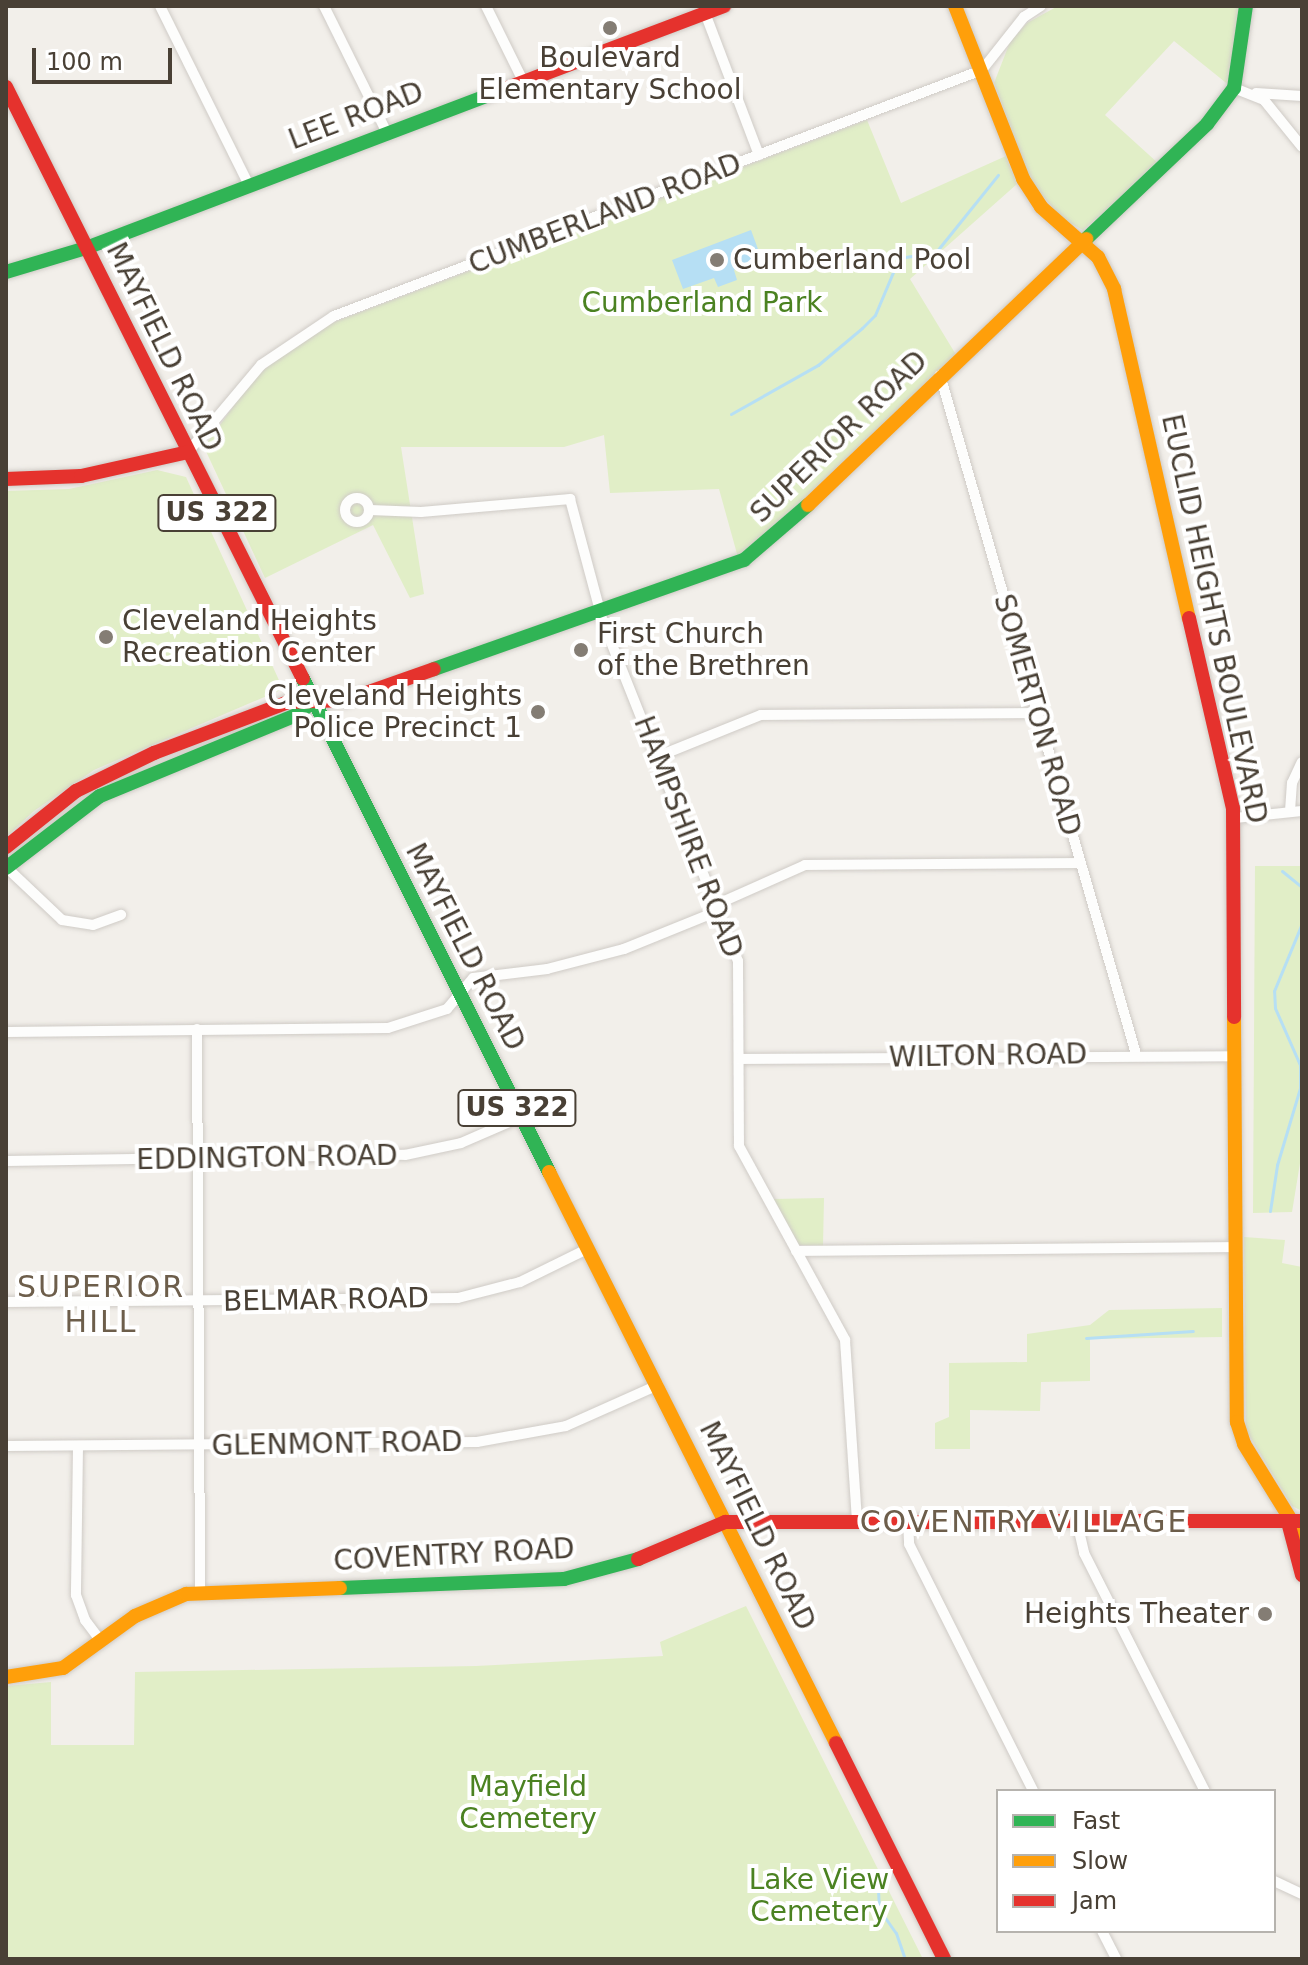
<!DOCTYPE html>
<html>
<head>
<meta charset="utf-8">
<style>
  body { margin:0 }
  #map { position:relative; width:1308px; height:1965px; overflow:hidden; background:#f2efea; font-family:"DejaVu Sans",sans-serif }
  div>[style] { position:absolute }
  .green>* { inset:0; background:#e1eec7 }
  .water>* { inset:0; background:#b6dff4 }
  .stream>* { height:3px; margin:-1.5px; padding:0 1.5px; transform-origin:1.5px; border-radius:1.5px; background:#b6dff4 }
  .roads { filter:drop-shadow(0 0 2px #cfcbc6) drop-shadow(0 0 2px #cfcbc6) }
  .street>* { height:10px; margin:-5px; padding:0 5px; transform-origin:5px; border-radius:5px; background:#fdfdfc }
  .street>.ring { margin:-5px; padding:0; box-sizing:content-box; background:none; border:10px solid #fdfdfc; border-radius:50% }
  .fast>* { height:14px; margin:-7px; padding:0 7px; transform-origin:7px; border-radius:7px; background:#30b455 }
  .slow>* { height:14px; margin:-7px; padding:0 7px; transform-origin:7px; border-radius:7px; background:#ff9f0a }
  .jam>* { height:14px; margin:-7px; padding:0 7px; transform-origin:7px; border-radius:7px; background:#e5322d }
  .dots>* { width:22px; height:22px; translate:-50% -50%; box-sizing:border-box; border:4px solid #fff; border-radius:50% }
  span { translate:-50% -50%; white-space:nowrap; text-align:center; line-height:1.15; -webkit-text-stroke:8px #fff; paint-order:stroke }
  .shield-label span { padding:2px 6px; background:#fff; border:2px solid; border-radius:6px; -webkit-text-stroke-width:0 }
  .shield-label { font-size:26px; color:#494035; font-weight:700 }
  .poi-label { font-size:28px; color:#494035 }
  .left { translate:0 -50%; text-align:left }
  .right { translate:-100% -50%; text-align:right }
  .street-label { font-size:28px; color:#494035 }
  .park-label { font-size:28px; color:#4b8221 }
  .neighbourhood-label { font-size:30px; color:#6d5e4b; letter-spacing:2px }
  .frame { position:absolute; inset:0; border:8px solid #494035; pointer-events:none }
  .legend { position:absolute; left:996px; top:1789px; width:280px; height:144px; box-sizing:border-box; background:#fff; border:2px solid #b6b3ae; margin:0; padding:10px 14px; list-style:none; font-size:24px; color:#494035 }
  .legend li { display:flex; align-items:center; gap:16px; height:40px }
  .legend b { width:40px; border:2px solid #b6b3ae }
  .scale { position:absolute; left:32px; top:48px; width:140px; height:36px; box-sizing:border-box; border:4px solid #494035; border-top:0; padding-left:10px; font-size:24px; line-height:28px; white-space:nowrap; color:#494035; -webkit-text-stroke:6px #fff; paint-order:stroke }
</style>
</head>
<body>
<div id="map">
  <div class="green">
    <div style="clip-path:polygon(1058px 6px,1242px 6px,1230px 86px,1174px 41px,1105px 115px,1159px 164px,1083px 230px,1063px 219px,1032px 184px,994px 83px,1010px 42px,1027px 23px)"></div>
    <div style="clip-path:polygon(867px 120px,901px 203px,1006px 156px,1017px 184px,910px 279px,958px 358px,739px 561px,719px 489px,610px 493px,604px 435px,564px 447px,401px 447px,424px 594px,410px 598px,373px 525px,265px 578px,204px 447px,251px 382px,275px 360px,332px 323px)"></div>
    <div style="clip-path:polygon(157px 470px,186px 477px,283px 689px,94px 770px,34px 811px,6px 837px,6px 491px,69px 489px)"></div>
    <div style="clip-path:polygon(1255px 866px,1302px 866px,1302px 1151px,1292px 1212px,1253px 1213px)"></div>
    <div style="clip-path:polygon(824px 1198px,823px 1246px,799px 1245px,773px 1199px)"></div>
    <div style="clip-path:polygon(1244px 1237px,1285px 1240px,1282px 1263px,1302px 1267px,1302px 1511px,1292px 1506px,1246px 1430px)"></div>
    <div style="clip-path:polygon(1222px 1308px,1222px 1337px,1090px 1339px,1090px 1381px,1041px 1382px,1040px 1411px,970px 1410px,970px 1449px,935px 1449px,935px 1423px,949px 1417px,949px 1363px,1027px 1362px,1027px 1334px,1090px 1325px,1109px 1310px)"></div>
    <div style="clip-path:polygon(746px 1606px,923px 1959px,6px 1959px,6px 1686px,51px 1682px,51px 1745px,134px 1745px,135px 1672px,476px 1666px,663px 1656px,660px 1642px)"></div>
  </div>
  <div class="water">
    <div style="clip-path:polygon(751px 230px,762px 260px,734px 270px,737px 280px,718px 287px,714px 278px,683px 289px,672px 260px)"></div>
  </div>
  <div class="stream">
    <div style="left:731px;top:414px;width:100px;rotate:-29.4deg"></div>
    <div style="left:818px;top:365px;width:57px;rotate:-40.1deg"></div>
    <div style="left:862px;top:328px;width:18px;rotate:-45deg"></div>
    <div style="left:875px;top:315px;width:62px;rotate:-67.2deg"></div>
    <div style="left:899px;top:258px;width:37px;rotate:-9deg"></div>
    <div style="left:936px;top:252px;width:99px;rotate:-51.2deg"></div>
    <div style="left:1282px;top:871px;width:26px;rotate:39deg"></div>
    <div style="left:1270px;top:1211px;width:47px;rotate:-81.3deg"></div>
    <div style="left:1277px;top:1165px;width:80px;rotate:-73.4deg"></div>
    <div style="left:1300px;top:1088px;width:23px;rotate:-90deg"></div>
    <div style="left:1300px;top:1065px;width:62px;rotate:-113.7deg"></div>
    <div style="left:1275px;top:1008px;width:17px;rotate:-93deg"></div>
    <div style="left:1274px;top:991px;width:74px;rotate:-67.6deg"></div>
    <div style="left:1086px;top:1338px;width:107px;rotate:-3.7deg"></div>
    <div style="left:878px;top:1890px;width:19px;rotate:87deg"></div>
    <div style="left:879px;top:1909px;width:29px;rotate:55deg"></div>
    <div style="left:896px;top:1933px;width:28px;rotate:71deg"></div>
  </div>
  <div class="roads">
    <div class="street">
      <div style="left:160px;top:6px;width:200px;rotate:63.6deg"></div>
      <div style="left:324px;top:6px;width:142px;rotate:63.6deg"></div>
      <div style="left:486px;top:6px;width:84px;rotate:63.7deg"></div>
      <div style="left:705px;top:13px;width:152px;rotate:69.2deg"></div>
      <div style="left:1234px;top:88px;width:32px;rotate:22deg"></div>
      <div style="left:1264px;top:100px;width:60px;rotate:51deg"></div>
      <div style="left:1256px;top:93px;width:46px;rotate:3.7deg"></div>
      <div style="left:940px;top:375px;width:707px;rotate:73.9deg"></div>
      <div style="left:188px;top:452px;width:114px;rotate:-50deg"></div>
      <div style="left:261px;top:365px;width:88px;rotate:-33.9deg"></div>
      <div style="left:334px;top:316px;width:693px;rotate:-20.79deg"></div>
      <div style="left:982px;top:70px;width:68px;rotate:-51.6deg"></div>
      <div style="left:1024px;top:17px;width:20px;rotate:-33deg"></div>
      <div class="ring" style="left:345px;top:498px;width:14px;height:14px"></div>
      <div style="left:370px;top:510px;width:51px;rotate:2.2deg"></div>
      <div style="left:421px;top:512px;width:150px;rotate:-5deg"></div>
      <div style="left:570px;top:499px;width:127px;rotate:75deg"></div>
      <div style="left:603px;top:622px;width:365px;rotate:68.3deg"></div>
      <div style="left:738px;top:961px;width:185px;rotate:89.7deg"></div>
      <div style="left:739px;top:1146px;width:221px;rotate:61.3deg"></div>
      <div style="left:845px;top:1340px;width:181px;rotate:86.2deg"></div>
      <div style="left:659px;top:756px;width:110px;rotate:-21.9deg"></div>
      <div style="left:761px;top:715px;width:276px;rotate:-0.4deg"></div>
      <div style="left:1290px;top:811px;width:28px;rotate:-86deg"></div>
      <div style="left:1292px;top:783px;width:23px;rotate:-65deg"></div>
      <div style="left:1235px;top:818px;width:67px;rotate:-6deg"></div>
      <div style="left:6px;top:867px;width:77px;rotate:43.4deg"></div>
      <div style="left:62px;top:920px;width:31px;rotate:9deg"></div>
      <div style="left:93px;top:925px;width:30px;rotate:-20deg"></div>
      <div style="left:197px;top:1029px;width:563px;rotate:89.69deg"></div>
      <div style="left:6px;top:1032px;width:382px;rotate:-0.6deg"></div>
      <div style="left:388px;top:1028px;width:62px;rotate:-17.9deg"></div>
      <div style="left:447px;top:1009px;width:40px;rotate:-50deg"></div>
      <div style="left:473px;top:978px;width:75px;rotate:-6.9deg"></div>
      <div style="left:547px;top:969px;width:80px;rotate:-14.6deg"></div>
      <div style="left:624px;top:949px;width:93px;rotate:-22.1deg"></div>
      <div style="left:710px;top:914px;width:17px;rotate:-45deg"></div>
      <div style="left:722px;top:902px;width:91px;rotate:-24deg"></div>
      <div style="left:805px;top:865px;width:273px;rotate:-0.4deg"></div>
      <div style="left:739px;top:1059px;width:497px;rotate:-0.3deg"></div>
      <div style="left:6px;top:1161px;width:399px;rotate:-0.9deg"></div>
      <div style="left:405px;top:1155px;width:57px;rotate:-12.1deg"></div>
      <div style="left:461px;top:1143px;width:65px;rotate:-23.4deg"></div>
      <div style="left:796px;top:1251px;width:440px;rotate:-0.5deg"></div>
      <div style="left:6px;top:1302px;width:452px;rotate:-0.5deg"></div>
      <div style="left:458px;top:1298px;width:64px;rotate:-14.5deg"></div>
      <div style="left:520px;top:1282px;width:75px;rotate:-26.2deg"></div>
      <div style="left:6px;top:1446px;width:471px;rotate:-0.5deg"></div>
      <div style="left:477px;top:1442px;width:90px;rotate:-10.2deg"></div>
      <div style="left:566px;top:1426px;width:101px;rotate:-24deg"></div>
      <div style="left:78px;top:1447px;width:148px;rotate:90.8deg"></div>
      <div style="left:76px;top:1595px;width:27px;rotate:70deg"></div>
      <div style="left:85px;top:1620px;width:26px;rotate:53deg"></div>
      <div style="left:908px;top:1522px;width:22px;rotate:87deg"></div>
      <div style="left:909px;top:1544px;width:276px;rotate:63.3deg"></div>
      <div style="left:1077px;top:1522px;width:32px;rotate:77deg"></div>
      <div style="left:1084px;top:1553px;width:267px;rotate:63.1deg"></div>
      <div style="left:1274px;top:1881px;width:31px;rotate:25deg"></div>
      <div style="left:1102px;top:1931px;width:31px;rotate:63deg"></div>
    </div>
    <div class="fast">
      <div style="left:1086px;top:239px;width:167px;rotate:-43.5deg"></div>
      <div style="left:1207px;top:124px;width:45px;rotate:-53.1deg"></div>
      <div style="left:1234px;top:88px;width:83px;rotate:-81.7deg"></div>
      <div style="left:6px;top:272px;width:84px;rotate:-16.7deg"></div>
      <div style="left:86px;top:248px;width:436px;rotate:-20.8deg"></div>
      <div style="left:434px;top:669px;width:329px;rotate:-19.4deg"></div>
      <div style="left:744px;top:560px;width:84px;rotate:-40.7deg"></div>
      <div style="left:303px;top:679px;width:551px;rotate:63.48deg"></div>
      <div style="left:6px;top:868px;width:118px;rotate:-37.5deg"></div>
      <div style="left:100px;top:796px;width:213px;rotate:-22.4deg"></div>
      <div style="left:297px;top:715px;width:20px;rotate:-41deg"></div>
      <div style="left:340px;top:1588px;width:224px;rotate:-2.3deg"></div>
      <div style="left:564px;top:1579px;width:77px;rotate:-15.1deg"></div>
    </div>
    <div class="slow">
      <div style="left:955px;top:6px;width:186px;rotate:68.5deg"></div>
      <div style="left:1023px;top:179px;width:33px;rotate:57deg"></div>
      <div style="left:1041px;top:207px;width:76px;rotate:41.3deg"></div>
      <div style="left:1098px;top:257px;width:36px;rotate:63deg"></div>
      <div style="left:1114px;top:289px;width:337px;rotate:77.2deg"></div>
      <div style="left:808px;top:505px;width:385px;rotate:-43.7deg"></div>
      <div style="left:1234px;top:1017px;width:405px;rotate:89.6deg"></div>
      <div style="left:1237px;top:1422px;width:23px;rotate:72deg"></div>
      <div style="left:1244px;top:1444px;width:110px;rotate:58.3deg"></div>
      <div style="left:549px;top:1172px;width:639px;rotate:63.31deg"></div>
      <div style="left:6px;top:1677px;width:58px;rotate:-9deg"></div>
      <div style="left:63px;top:1668px;width:89px;rotate:-35.8deg"></div>
      <div style="left:135px;top:1616px;width:56px;rotate:-23.3deg"></div>
      <div style="left:186px;top:1594px;width:154px;rotate:-2.2deg"></div>
    </div>
    <div class="jam">
      <div style="left:6px;top:87px;width:662px;rotate:63.36deg"></div>
      <div style="left:494px;top:93px;width:246px;rotate:-20.7deg"></div>
      <div style="left:6px;top:479px;width:75px;rotate:-2.3deg"></div>
      <div style="left:81px;top:476px;width:110px;rotate:-12.6deg"></div>
      <div style="left:1189px;top:618px;width:195px;rotate:77deg"></div>
      <div style="left:1233px;top:808px;width:209px;rotate:89.7deg"></div>
      <div style="left:6px;top:847px;width:90px;rotate:-38.7deg"></div>
      <div style="left:76px;top:791px;width:87px;rotate:-26deg"></div>
      <div style="left:154px;top:753px;width:143px;rotate:-20.8deg"></div>
      <div style="left:288px;top:702px;width:58px;rotate:-2deg"></div>
      <div style="left:346px;top:700px;width:93px;rotate:-19.4deg"></div>
      <div style="left:1288px;top:1522px;width:55px;rotate:75.2deg"></div>
      <div style="left:638px;top:1559px;width:95px;rotate:-23deg"></div>
      <div style="left:725px;top:1522px;width:577px;rotate:-0.1deg"></div>
      <div style="left:836px;top:1743px;width:241px;rotate:63.4deg"></div>
    </div>
  </div>
  <div class="dots">
    <div style="left:610px;top:28px;background:#847d74"></div>
    <div style="left:717px;top:260px;background:#847d74"></div>
    <div style="left:106px;top:637px;background:#847d74"></div>
    <div style="left:581px;top:650px;background:#847d74"></div>
    <div style="left:538px;top:712px;background:#847d74"></div>
    <div style="left:1265px;top:1614px;background:#847d74"></div>
  </div>
  <div class="shield-label">
    <span style="left:217px;top:513px">US 322</span>
    <span style="left:517px;top:1108px">US 322</span>
  </div>
  <div class="poi-label">
    <span style="left:610px;top:74px">Boulevard<br>Elementary School</span>
    <span class="left" style="left:733px;top:260px">Cumberland Pool</span>
    <span class="left" style="left:122px;top:637px">Cleveland Heights<br>Recreation Center</span>
    <span class="left" style="left:597px;top:650px">First Church<br>of the Brethren</span>
    <span class="right" style="left:522px;top:712px">Cleveland Heights<br>Police Precinct 1</span>
    <span class="right" style="left:1249px;top:1614px">Heights Theater</span>
  </div>
  <div class="street-label">
    <span style="left:356px;top:116px;rotate:-21deg">LEE ROAD</span>
    <span style="left:605px;top:214px;rotate:-21deg">CUMBERLAND ROAD</span>
    <span style="left:164px;top:347px;rotate:64deg">MAYFIELD ROAD</span>
    <span style="left:839px;top:437px;rotate:-44deg">SUPERIOR ROAD</span>
    <span style="left:1214px;top:619px;rotate:78deg">EUCLID HEIGHTS BOULEVARD</span>
    <span style="left:1037px;top:715px;rotate:74deg">SOMERTON ROAD</span>
    <span style="left:688px;top:837px;rotate:69deg">HAMPSHIRE ROAD</span>
    <span style="left:465px;top:947px;rotate:63deg">MAYFIELD ROAD</span>
    <span style="left:988px;top:1056px;rotate:-1deg">WILTON ROAD</span>
    <span style="left:267px;top:1158px;rotate:-1deg">EDDINGTON ROAD</span>
    <span style="left:326px;top:1300px;rotate:-1deg">BELMAR ROAD</span>
    <span style="left:337px;top:1444px;rotate:-1deg">GLENMONT ROAD</span>
    <span style="left:757px;top:1526px;rotate:64deg">MAYFIELD ROAD</span>
    <span style="left:454px;top:1555px;rotate:-3deg">COVENTRY ROAD</span>
  </div>
  <div class="park-label">
    <span style="left:702px;top:303px">Cumberland Park</span>
    <span style="left:528px;top:1803px">Mayfield<br>Cemetery</span>
    <span style="left:819px;top:1896px">Lake View<br>Cemetery</span>
  </div>
  <div class="neighbourhood-label">
    <span style="left:101px;top:1304px">SUPERIOR<br>HILL</span>
    <span style="left:1024px;top:1522px">COVENTRY VILLAGE</span>
  </div>
  <div class="frame"></div>
  <ul class="legend">
  <li><b style="height:10px;background:#30b455"></b>Fast</li>
  <li><b style="height:10px;background:#ff9f0a"></b>Slow</li>
  <li><b style="height:10px;background:#e5322d"></b>Jam</li>
  </ul>
  <div class="scale">100 m</div>
</div>
</body>
</html>
